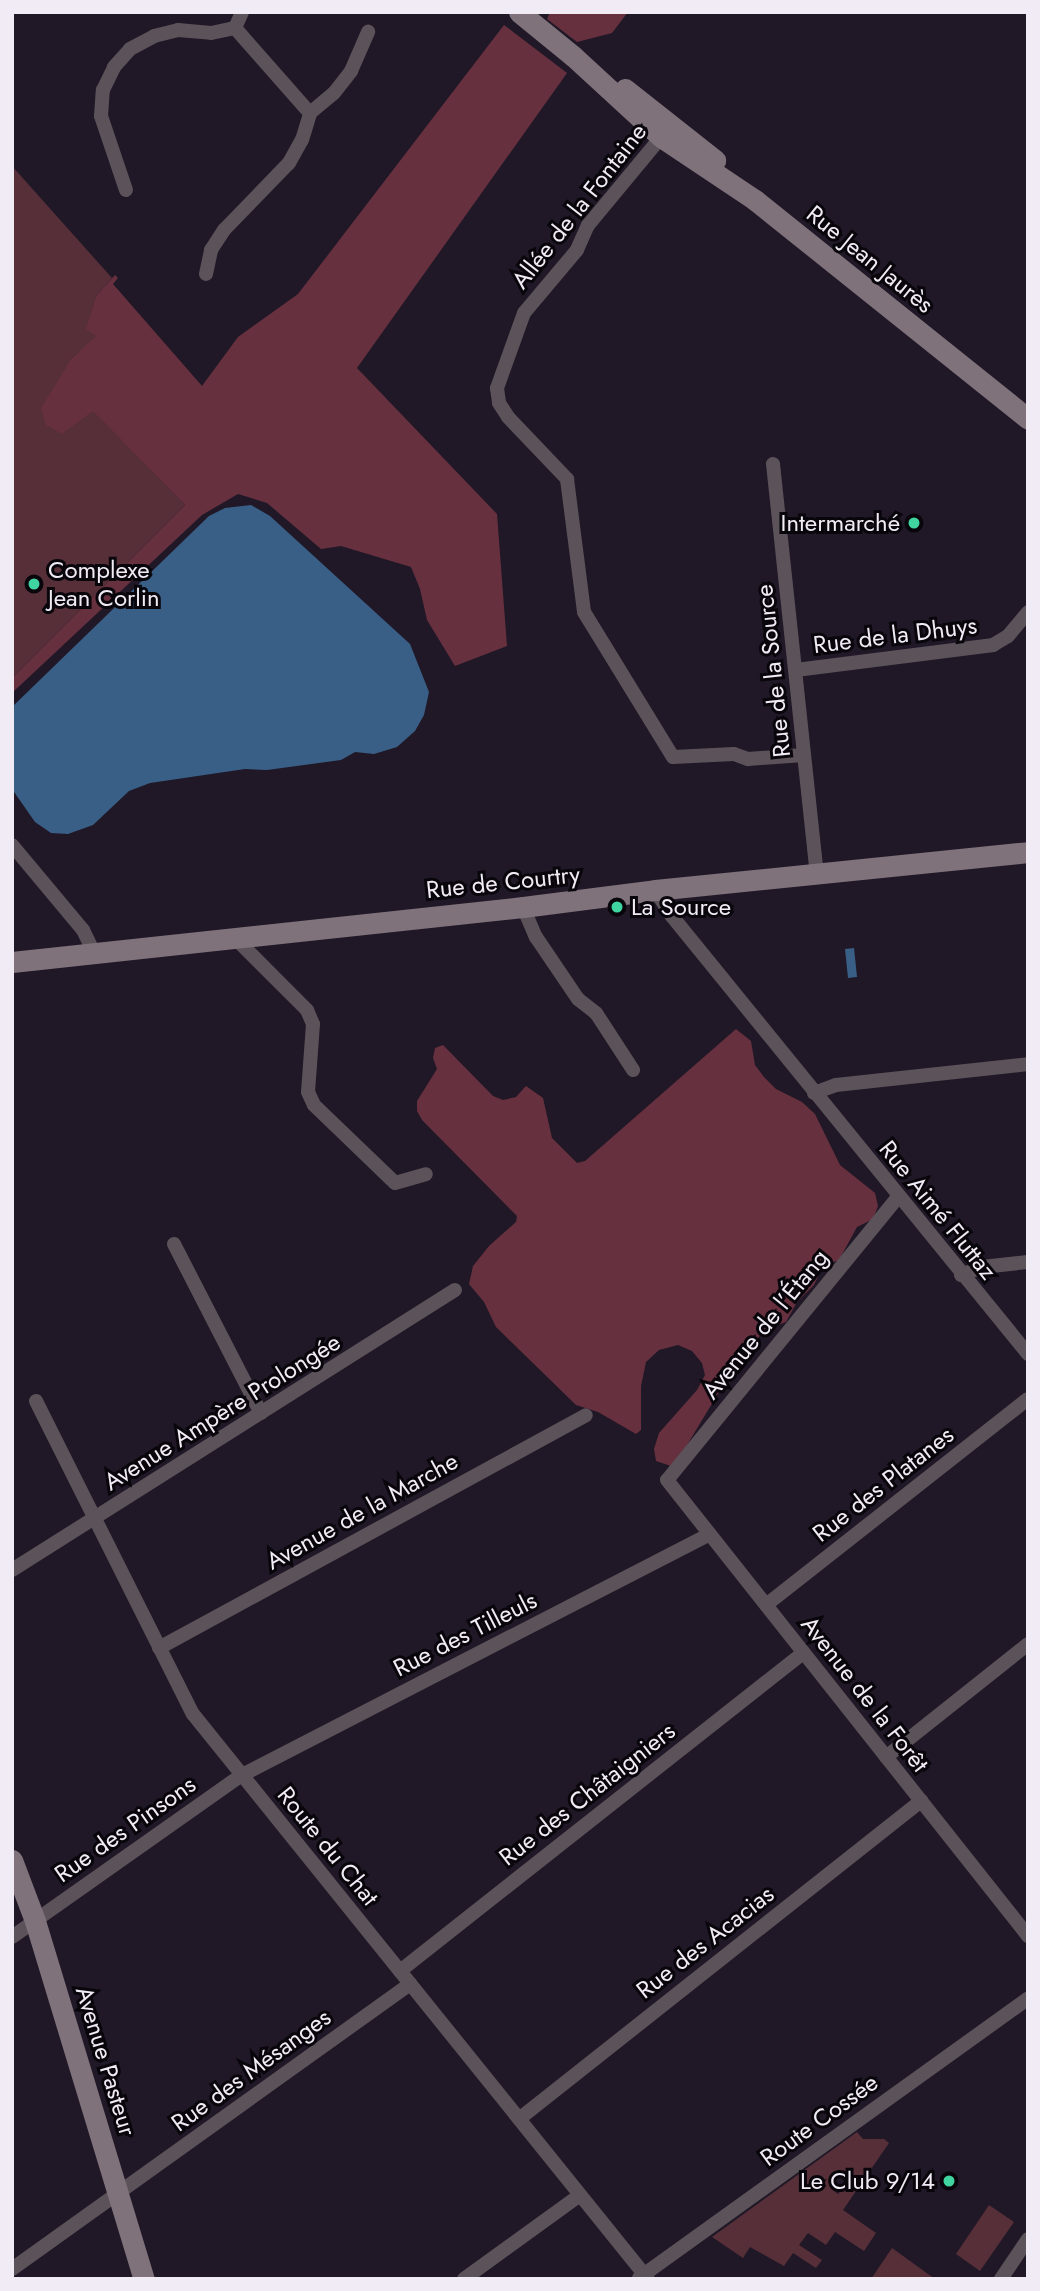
<!DOCTYPE html>
<html>
<head>
<meta charset="utf-8">
<style>
  body { margin:0 }
  #map { position:relative; width:1040px; height:2291px; overflow:hidden; background:#201827; font-family:Jost,sans-serif }
  div>[style] { position:absolute }
  .green>* { inset:0; background:#562f38 }
  .forest>* { inset:0; background:#66303e }
  .water>* { inset:0; background:#395f87 }
  .street>* { height:14px; margin:-7px; padding:0 7px; transform-origin:7px; border-radius:7px; background:#5b5359 }
  .secondary>* { height:21px; margin:-10.5px; padding:0 10.5px; transform-origin:10.5px; border-radius:10.5px; background:#7f727b }
  .dots>* { width:19px; height:19px; translate:-50% -50%; box-sizing:border-box; border:4px solid #08050b; border-radius:50% }
  span { translate:-50% -50%; white-space:nowrap; text-align:center; line-height:1.15; -webkit-text-stroke:6px #08050b; paint-order:stroke }
  .street-label { font-size:24px; color:#f1ebf6 }
  .poi-label { font-size:24px; color:#f1ebf6 }
  .right { translate:-100% -50%; text-align:right }
  .left { translate:0 -50%; text-align:left }
  .frame { position:absolute; inset:0; border:14px solid #f1ebf6; pointer-events:none }
</style>
</head>
<body>
<div id="map">
  <div class="green">
    <div style="clip-path:polygon(12px 166px,112px 278px,96px 296px,87px 328px,97px 336px,72px 358px,62px 434px,93px 410px,185px 505px,12px 678px)"></div>
    <div style="clip-path:polygon(evenodd,857px 2132px,863px 2139px,884px 2139px,889px 2143px,843px 2210px,876px 2233px,864px 2251px,835px 2232px,826px 2245px,808px 2233px,799px 2245px,822px 2260px,816px 2268px,793px 2253px,784px 2266px,750px 2247px,743px 2258px,712px 2237px,857px 2132px,840px 2174px,849px 2180px,838px 2194px,830px 2188px,840px 2174px)"></div>
    <div style="clip-path:polygon(989px 2205px,1014px 2222px,980px 2271px,956px 2254px)"></div>
    <div style="clip-path:polygon(892px 2248px,935px 2279px,871px 2279px)"></div>
  </div>
  <div class="forest">
    <div style="clip-path:polygon(550px 12px,628px 12px,612px 33px,577px 42px,547px 19px)"></div>
    <div style="clip-path:polygon(504px 25px,567px 73px,357px 368px,497px 514px,507px 646px,455px 666px,427px 620px,420px 589px,411px 567px,341px 546px,321px 549px,267px 503px,238px 494px,202px 515px,12px 693px,12px 678px,185px 505px,93px 411px,62px 434px,46px 425px,41px 408px,72px 358px,96px 336px,86px 329px,96px 296px,115px 275px,118px 278px,113px 284px,202px 386px,238px 337px,298px 294px)"></div>
    <div style="clip-path:polygon(736px 1029px,751px 1041px,755px 1065px,764px 1077px,776px 1089px,802px 1102px,815px 1114px,840px 1165px,875px 1193px,878px 1206px,873px 1219px,857px 1227px,839px 1260px,823px 1266px,814px 1285px,797px 1302px,786px 1322px,761px 1332px,755px 1346px,725px 1382px,681px 1455px,671px 1466px,656px 1461px,654px 1449px,659px 1433px,697px 1390px,705px 1375px,702px 1363px,692px 1351px,678px 1345px,659px 1350px,646px 1362px,641px 1386px,641px 1430px,636px 1434px,598px 1412px,576px 1405px,496px 1327px,484px 1302px,469px 1284px,473px 1266px,489px 1246px,516px 1222px,517px 1216px,422px 1120px,417px 1111px,417px 1101px,437px 1069px,433px 1058px,435px 1048px,443px 1045px,493px 1096px,503px 1100px,516px 1097px,526px 1086px,543px 1098px,552px 1138px,577px 1163px,585px 1161px)"></div>
  </div>
  <div class="water">
    <div style="clip-path:polygon(251px 505px,270px 516px,410px 644px,429px 692px,424px 715px,415px 731px,397px 747px,374px 754px,355px 752px,341px 760px,267px 770px,245px 769px,150px 783px,129px 791px,93px 825px,68px 834px,51px 833px,35px 822px,12px 789px,12px 707px,209px 516px,225px 508px)"></div>
    <div style="clip-path:polygon(854px 948px,857px 977px,848px 978px,845px 949px)"></div>
  </div>
  <div class="street">
    <div style="left:235px;top:28px;width:113px;rotate:48.6deg"></div>
    <div style="left:235px;top:28px;width:17px;rotate:-66deg"></div>
    <div style="left:667px;top:130px;width:124px;rotate:129.7deg"></div>
    <div style="left:588px;top:225px;width:27px;rotate:114deg"></div>
    <div style="left:577px;top:250px;width:82px;rotate:130.1deg"></div>
    <div style="left:524px;top:313px;width:80px;rotate:109.8deg"></div>
    <div style="left:497px;top:388px;width:15px;rotate:82deg"></div>
    <div style="left:499px;top:403px;width:17px;rotate:57deg"></div>
    <div style="left:508px;top:417px;width:86px;rotate:46.4deg"></div>
    <div style="left:567px;top:479px;width:134px;rotate:82.7deg"></div>
    <div style="left:584px;top:612px;width:170px;rotate:58.5deg"></div>
    <div style="left:673px;top:757px;width:61px;rotate:-2.8deg"></div>
    <div style="left:734px;top:754px;width:15px;rotate:20deg"></div>
    <div style="left:748px;top:759px;width:56px;rotate:-4.1deg"></div>
    <div style="left:126px;top:190px;width:78px;rotate:-108.7deg"></div>
    <div style="left:101px;top:116px;width:26px;rotate:-86deg"></div>
    <div style="left:103px;top:90px;width:25px;rotate:-64deg"></div>
    <div style="left:114px;top:67px;width:24px;rotate:-48deg"></div>
    <div style="left:130px;top:49px;width:27px;rotate:-28deg"></div>
    <div style="left:154px;top:36px;width:25px;rotate:-14deg"></div>
    <div style="left:178px;top:30px;width:33px;rotate:5deg"></div>
    <div style="left:211px;top:33px;width:25px;rotate:-12deg"></div>
    <div style="left:206px;top:274px;width:25px;rotate:-78deg"></div>
    <div style="left:211px;top:250px;width:24px;rotate:-57deg"></div>
    <div style="left:224px;top:230px;width:93px;rotate:-45.9deg"></div>
    <div style="left:289px;top:163px;width:26px;rotate:-61deg"></div>
    <div style="left:302px;top:140px;width:28px;rotate:-73deg"></div>
    <div style="left:310px;top:113px;width:31px;rotate:-40deg"></div>
    <div style="left:334px;top:93px;width:28px;rotate:-52deg"></div>
    <div style="left:351px;top:71px;width:43px;rotate:-66.4deg"></div>
    <div style="left:773px;top:464px;width:411px;rotate:83.9deg"></div>
    <div style="left:796px;top:670px;width:199px;rotate:-7.2deg"></div>
    <div style="left:993px;top:645px;width:17px;rotate:-31deg"></div>
    <div style="left:1008px;top:636px;width:31px;rotate:-50deg"></div>
    <div style="left:12px;top:845px;width:111px;rotate:50.1deg"></div>
    <div style="left:83px;top:930px;width:25px;rotate:64deg"></div>
    <div style="left:655px;top:890px;width:30px;rotate:57deg"></div>
    <div style="left:671px;top:915px;width:566px;rotate:50.88deg"></div>
    <div style="left:523px;top:907px;width:33px;rotate:67deg"></div>
    <div style="left:536px;top:937px;width:75px;rotate:55.9deg"></div>
    <div style="left:578px;top:999px;width:23px;rotate:38deg"></div>
    <div style="left:596px;top:1013px;width:68px;rotate:57deg"></div>
    <div style="left:234px;top:937px;width:103px;rotate:45deg"></div>
    <div style="left:307px;top:1010px;width:15px;rotate:67deg"></div>
    <div style="left:313px;top:1024px;width:68px;rotate:94.2deg"></div>
    <div style="left:308px;top:1092px;width:14px;rotate:65deg"></div>
    <div style="left:314px;top:1105px;width:112px;rotate:43.9deg"></div>
    <div style="left:395px;top:1183px;width:32px;rotate:-16deg"></div>
    <div style="left:814px;top:1093px;width:23px;rotate:-20deg"></div>
    <div style="left:836px;top:1085px;width:193px;rotate:-6.2deg"></div>
    <div style="left:898px;top:1197px;width:365px;rotate:129.2deg"></div>
    <div style="left:667px;top:1480px;width:582px;rotate:51.63deg"></div>
    <div style="left:174px;top:1244px;width:190px;rotate:62.8deg"></div>
    <div style="left:961px;top:1275px;width:22px;rotate:-21deg"></div>
    <div style="left:982px;top:1267px;width:46px;rotate:-6.2deg"></div>
    <div style="left:36px;top:1401px;width:350px;rotate:63.4deg"></div>
    <div style="left:193px;top:1714px;width:725px;rotate:51.16deg"></div>
    <div style="left:12px;top:1570px;width:524px;rotate:-32.3deg"></div>
    <div style="left:766px;top:1605px;width:333px;rotate:-38.2deg"></div>
    <div style="left:159px;top:1648px;width:486px;rotate:-28.6deg"></div>
    <div style="left:886px;top:1757px;width:181px;rotate:-38.5deg"></div>
    <div style="left:12px;top:1937px;width:281px;rotate:-35.2deg"></div>
    <div style="left:242px;top:1775px;width:526px;rotate:-27.25deg"></div>
    <div style="left:400px;top:1971px;width:513px;rotate:-38.28deg"></div>
    <div style="left:519px;top:2119px;width:513px;rotate:-38.35deg"></div>
    <div style="left:12px;top:2269px;width:490px;rotate:-35.6deg"></div>
    <div style="left:639px;top:2278px;width:479px;rotate:-35.7deg"></div>
    <div style="left:464px;top:2279px;width:143px;rotate:-35.9deg"></div>
    <div style="left:1001px;top:2279px;width:48px;rotate:-56deg"></div>
  </div>
  <div class="secondary">
    <div style="left:519px;top:12px;width:70px;rotate:39.2deg"></div>
    <div style="left:573px;top:56px;width:120px;rotate:42.6deg"></div>
    <div style="left:661px;top:137px;width:113px;rotate:33.8deg"></div>
    <div style="left:755px;top:200px;width:350px;rotate:38.7deg"></div>
    <div style="left:625px;top:89px;width:115px;rotate:38.3deg"></div>
    <div style="left:12px;top:962px;width:514px;rotate:-6.14deg"></div>
    <div style="left:523px;top:907px;width:133px;rotate:-7.3deg"></div>
    <div style="left:655px;top:890px;width:375px;rotate:-5.8deg"></div>
    <div style="left:12px;top:1860px;width:65px;rotate:69.3deg"></div>
    <div style="left:35px;top:1921px;width:374px;rotate:73.1deg"></div>
  </div>
  <div class="dots">
    <div style="left:914px;top:523px;background:#40d4a1"></div>
    <div style="left:34px;top:584px;background:#40d4a1"></div>
    <div style="left:617px;top:907px;background:#40d4a1"></div>
    <div style="left:949px;top:2181px;background:#40d4a1"></div>
  </div>
  <div class="street-label">
    <span style="left:579px;top:206px;rotate:-52deg">Allée de la Fontaine</span>
    <span style="left:870px;top:259px;rotate:39deg">Rue Jean Jaurès</span>
    <span style="left:895px;top:635px;rotate:-7deg">Rue de la Dhuys</span>
    <span style="left:773px;top:671px;rotate:-96deg">Rue de la Source</span>
    <span style="left:503px;top:882px;rotate:-6deg">Rue de Courtry</span>
    <span style="left:938px;top:1210px;rotate:51deg">Rue Aimé Fluttaz</span>
    <span style="left:765px;top:1324px;rotate:-51deg">Avenue de l’Étang</span>
    <span style="left:222px;top:1412px;rotate:-32deg">Avenue Ampère Prolongée</span>
    <span style="left:883px;top:1484px;rotate:-38deg">Rue des Platanes</span>
    <span style="left:362px;top:1511px;rotate:-29deg">Avenue de la Marche</span>
    <span style="left:465px;top:1634px;rotate:-27deg">Rue des Tilleuls</span>
    <span style="left:865px;top:1694px;rotate:52deg">Avenue de la Forêt</span>
    <span style="left:587px;top:1794px;rotate:-38deg">Rue des Châtaigniers</span>
    <span style="left:125px;top:1829px;rotate:-35deg">Rue des Pinsons</span>
    <span style="left:328px;top:1846px;rotate:51deg">Route du Chat</span>
    <span style="left:705px;top:1942px;rotate:-38deg">Rue des Acacias</span>
    <span style="left:106px;top:2061px;rotate:73deg">Avenue Pasteur</span>
    <span style="left:251px;top:2070px;rotate:-36deg">Rue des Mésanges</span>
    <span style="left:819px;top:2120px;rotate:-36deg">Route Cossée</span>
  </div>
  <div class="poi-label">
    <span class="right" style="left:900px;top:523px">Intermarché</span>
    <span class="left" style="left:48px;top:584px">Complexe<br>Jean Corlin</span>
    <span class="left" style="left:631px;top:907px">La Source</span>
    <span class="right" style="left:935px;top:2181px">Le Club 9/14</span>
  </div>
  <div class="frame"></div>
</div>
</body>
</html>
